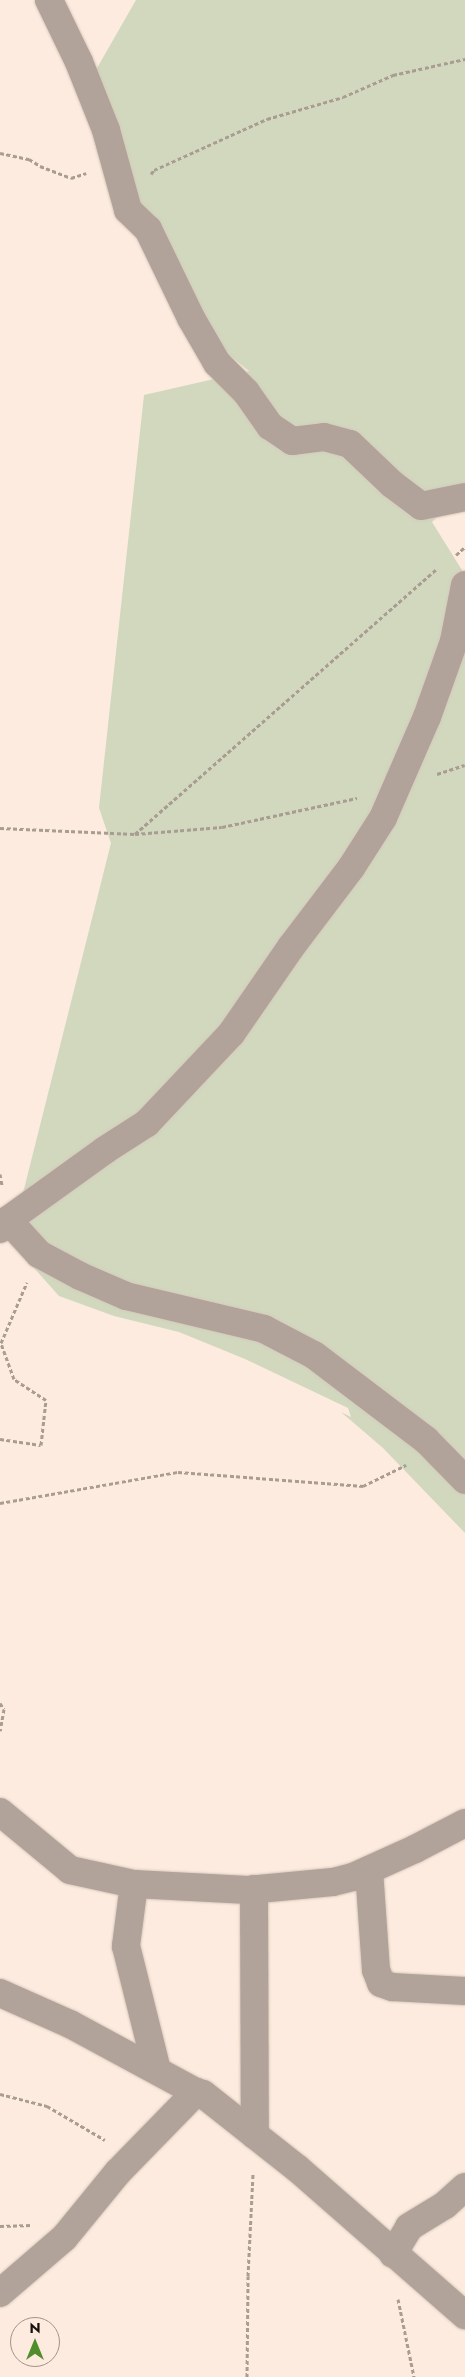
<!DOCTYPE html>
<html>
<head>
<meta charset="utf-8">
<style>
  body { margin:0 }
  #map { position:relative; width:465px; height:2377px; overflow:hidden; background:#fcebde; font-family:Jost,sans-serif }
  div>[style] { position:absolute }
  .green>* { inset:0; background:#d1d8be }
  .path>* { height:3px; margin-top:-1.5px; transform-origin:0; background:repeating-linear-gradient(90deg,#a99c91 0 4px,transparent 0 6.5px) }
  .roads { filter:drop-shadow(0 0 1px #d7c8bc) drop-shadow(0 0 1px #d7c8bc) }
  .street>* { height:28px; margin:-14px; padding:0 14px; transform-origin:14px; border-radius:14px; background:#b1a39a }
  span { translate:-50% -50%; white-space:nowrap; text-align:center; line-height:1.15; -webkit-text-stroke:4px #fcebde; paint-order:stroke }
  .north { position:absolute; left:10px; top:2317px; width:50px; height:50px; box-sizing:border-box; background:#fcebde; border:1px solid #a09389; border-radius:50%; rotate:0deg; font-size:14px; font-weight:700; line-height:20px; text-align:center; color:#17100a }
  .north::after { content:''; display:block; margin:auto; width:18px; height:22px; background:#518d2c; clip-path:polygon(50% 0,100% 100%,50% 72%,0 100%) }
</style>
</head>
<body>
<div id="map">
  <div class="green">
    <div style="clip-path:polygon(136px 0,465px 0,465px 488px,432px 522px,465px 575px,465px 1533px,383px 1448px,341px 1412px,351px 1417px,348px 1408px,245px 1359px,179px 1332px,114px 1316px,59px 1296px,26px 1259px,15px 1225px,111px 843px,99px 808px,144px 395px,249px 371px,186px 320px,89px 82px)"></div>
  </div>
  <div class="path">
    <div style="left:0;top:153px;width:30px;rotate:12deg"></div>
    <div style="left:29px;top:159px;width:13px;rotate:32deg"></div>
    <div style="left:40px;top:166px;width:33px;rotate:21deg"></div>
    <div style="left:71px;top:178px;width:16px;rotate:-18deg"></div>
    <div style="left:151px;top:174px;width:5px;rotate:-53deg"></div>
    <div style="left:154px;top:170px;width:124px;rotate:-24.3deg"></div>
    <div style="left:267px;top:119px;width:79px;rotate:-16.1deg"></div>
    <div style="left:343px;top:97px;width:55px;rotate:-23.7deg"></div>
    <div style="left:393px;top:75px;width:74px;rotate:-12.5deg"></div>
    <div style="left:456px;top:555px;width:12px;rotate:-42deg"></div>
    <div style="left:437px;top:774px;width:29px;rotate:-18deg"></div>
    <div style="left:0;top:828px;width:135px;rotate:2.5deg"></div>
    <div style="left:135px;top:834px;width:87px;rotate:-4.6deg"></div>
    <div style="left:222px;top:827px;width:138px;rotate:-12.1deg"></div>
    <div style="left:135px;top:834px;width:402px;rotate:-41.3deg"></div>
    <div style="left:0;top:1174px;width:11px;rotate:80deg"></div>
    <div style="left:0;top:1439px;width:41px;rotate:8.3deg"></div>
    <div style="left:41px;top:1445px;width:45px;rotate:-83.7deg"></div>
    <div style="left:46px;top:1400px;width:38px;rotate:-147deg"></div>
    <div style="left:14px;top:1379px;width:38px;rotate:-110deg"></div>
    <div style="left:1px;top:1343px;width:66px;rotate:-66.9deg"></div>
    <div style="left:0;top:1503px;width:181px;rotate:-9.9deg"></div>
    <div style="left:178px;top:1472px;width:186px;rotate:4.3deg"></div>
    <div style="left:363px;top:1486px;width:48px;rotate:-26deg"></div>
    <div style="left:0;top:1703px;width:7px;rotate:56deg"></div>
    <div style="left:4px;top:1709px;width:22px;rotate:100deg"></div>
    <div style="left:0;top:2094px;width:49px;rotate:14.3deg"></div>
    <div style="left:47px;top:2106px;width:67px;rotate:30.4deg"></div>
    <div style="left:0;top:2226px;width:32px;rotate:-2deg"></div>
    <div style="left:398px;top:2299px;width:80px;rotate:78.4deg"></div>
    <div style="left:247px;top:2377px;width:101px;rotate:-89.4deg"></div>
    <div style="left:248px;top:2276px;width:103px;rotate:-87.2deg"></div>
  </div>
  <div class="roads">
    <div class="street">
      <div style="left:49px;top:0;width:69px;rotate:64.2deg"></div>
      <div style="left:79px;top:62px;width:73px;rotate:68.3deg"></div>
      <div style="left:106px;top:130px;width:83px;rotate:74.6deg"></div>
      <div style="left:128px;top:210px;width:28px;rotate:44deg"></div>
      <div style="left:148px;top:229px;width:99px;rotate:64.2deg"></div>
      <div style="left:191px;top:318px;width:52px;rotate:60deg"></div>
      <div style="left:217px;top:363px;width:41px;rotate:45deg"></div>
      <div style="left:246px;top:392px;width:42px;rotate:54.8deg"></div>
      <div style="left:270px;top:426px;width:27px;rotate:34deg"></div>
      <div style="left:292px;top:441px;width:32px;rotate:-7deg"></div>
      <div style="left:324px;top:437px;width:27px;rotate:15deg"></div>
      <div style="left:350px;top:444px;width:58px;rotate:43.6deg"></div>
      <div style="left:392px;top:484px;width:36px;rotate:37deg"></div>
      <div style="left:421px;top:506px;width:45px;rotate:-11.6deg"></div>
      <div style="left:8px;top:1220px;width:46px;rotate:47.6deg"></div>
      <div style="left:39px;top:1254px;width:47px;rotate:28.2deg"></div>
      <div style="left:80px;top:1276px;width:50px;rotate:23.5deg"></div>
      <div style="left:126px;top:1296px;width:142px;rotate:13.4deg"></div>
      <div style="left:264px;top:1329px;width:56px;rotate:27.5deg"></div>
      <div style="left:314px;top:1355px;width:141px;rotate:37.2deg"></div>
      <div style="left:426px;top:1440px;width:56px;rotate:45.7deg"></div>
      <div style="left:0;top:1229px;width:12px;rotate:-48deg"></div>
      <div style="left:8px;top:1220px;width:120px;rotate:-35.8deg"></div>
      <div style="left:105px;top:1150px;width:50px;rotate:-32.7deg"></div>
      <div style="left:147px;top:1123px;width:122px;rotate:-46.7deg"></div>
      <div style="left:231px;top:1034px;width:106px;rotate:-55.4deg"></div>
      <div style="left:291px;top:947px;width:99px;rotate:-52.8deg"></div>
      <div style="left:351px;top:868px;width:59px;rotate:-57.4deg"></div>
      <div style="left:383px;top:818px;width:110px;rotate:-66.5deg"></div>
      <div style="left:427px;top:717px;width:81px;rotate:-70.4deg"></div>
      <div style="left:454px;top:641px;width:57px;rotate:-78.9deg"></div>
      <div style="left:0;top:1812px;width:91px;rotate:39.6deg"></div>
      <div style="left:70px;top:1870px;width:66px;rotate:12.3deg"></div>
      <div style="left:134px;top:1884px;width:114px;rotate:3deg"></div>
      <div style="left:248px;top:1890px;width:85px;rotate:-5.4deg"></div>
      <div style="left:333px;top:1882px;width:21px;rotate:-14deg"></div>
      <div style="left:353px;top:1877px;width:68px;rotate:-24.3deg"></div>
      <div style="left:415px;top:1849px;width:56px;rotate:-27.5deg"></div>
      <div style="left:369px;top:1870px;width:100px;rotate:86deg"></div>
      <div style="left:376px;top:1970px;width:14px;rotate:69deg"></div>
      <div style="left:381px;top:1983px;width:12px;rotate:20deg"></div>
      <div style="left:392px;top:1987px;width:73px;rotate:3.1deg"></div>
      <div style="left:134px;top:1884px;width:63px;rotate:97.4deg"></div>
      <div style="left:126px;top:1946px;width:128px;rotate:76deg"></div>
      <div style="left:254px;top:1889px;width:246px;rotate:89.8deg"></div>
      <div style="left:0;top:1993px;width:77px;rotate:23.9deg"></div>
      <div style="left:70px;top:2024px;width:143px;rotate:28.4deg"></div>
      <div style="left:393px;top:2254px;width:31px;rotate:-59deg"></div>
      <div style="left:409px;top:2227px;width:42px;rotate:-31.4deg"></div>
      <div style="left:445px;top:2205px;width:27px;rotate:-42deg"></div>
      <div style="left:0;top:2293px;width:84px;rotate:-40.7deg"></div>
      <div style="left:64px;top:2238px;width:85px;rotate:-50.7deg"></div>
      <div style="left:118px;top:2172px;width:112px;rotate:-45.7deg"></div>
      <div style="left:196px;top:2092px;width:7px;rotate:16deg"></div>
      <div style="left:203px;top:2094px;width:121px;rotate:38.3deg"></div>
      <div style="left:298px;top:2169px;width:222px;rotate:41.2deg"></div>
    </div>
  </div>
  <div class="north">N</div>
</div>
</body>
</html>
